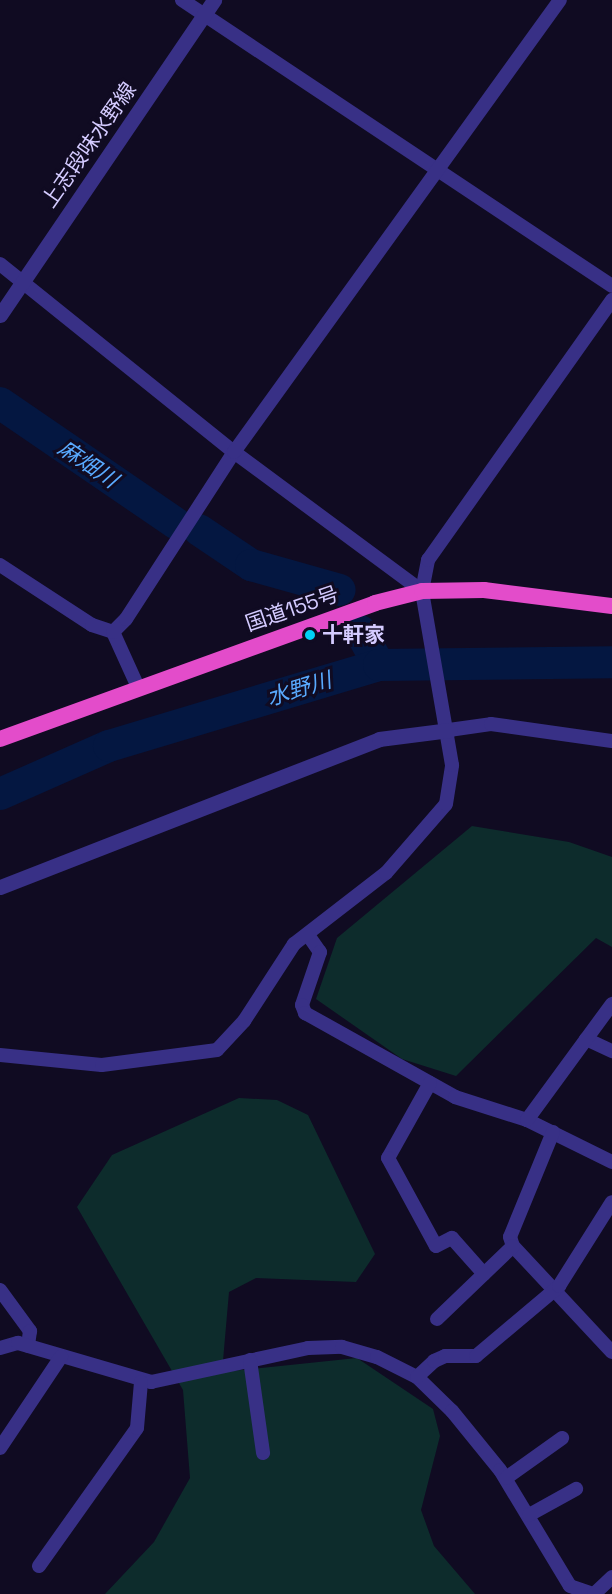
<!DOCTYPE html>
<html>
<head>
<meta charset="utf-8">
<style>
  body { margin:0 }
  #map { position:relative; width:612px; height:1594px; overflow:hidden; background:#100b22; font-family:"Space Grotesk","Noto Sans JP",sans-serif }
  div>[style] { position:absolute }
  .green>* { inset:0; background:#0d2c2c }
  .river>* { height:32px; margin:-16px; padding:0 16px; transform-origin:16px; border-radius:16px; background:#041741 }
  .minor>* { height:14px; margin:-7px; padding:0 7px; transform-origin:7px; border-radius:7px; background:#383086 }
  .tertiary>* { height:15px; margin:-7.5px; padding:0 7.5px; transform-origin:7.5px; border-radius:7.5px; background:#383086 }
  .trunk>* { height:16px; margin:-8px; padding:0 8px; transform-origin:8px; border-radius:8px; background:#e34cca }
  .dots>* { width:16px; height:16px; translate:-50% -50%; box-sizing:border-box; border:3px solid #100b22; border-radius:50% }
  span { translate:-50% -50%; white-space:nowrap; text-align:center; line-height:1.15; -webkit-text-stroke:6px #100b22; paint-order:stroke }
  .street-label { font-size:21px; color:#d4cbff }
  .poi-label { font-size:21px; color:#d4cbff; font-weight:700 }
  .left { translate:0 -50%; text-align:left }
  .water-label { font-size:22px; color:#59aaff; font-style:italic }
</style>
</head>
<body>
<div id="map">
  <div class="green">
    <div style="clip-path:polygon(472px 826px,569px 842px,612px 857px,612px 947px,596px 938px,456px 1076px,402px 1059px,316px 999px,337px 938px)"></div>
    <div style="clip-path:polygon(239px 1098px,277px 1100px,308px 1115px,375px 1254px,356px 1282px,256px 1278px,229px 1292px,222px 1372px,357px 1358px,433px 1409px,440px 1436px,421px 1510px,434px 1546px,475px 1594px,105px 1594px,154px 1542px,190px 1478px,183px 1390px,77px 1207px,112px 1155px)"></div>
  </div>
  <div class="river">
    <div style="left:0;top:403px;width:214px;rotate:34.4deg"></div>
    <div style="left:199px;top:530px;width:63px;rotate:33.9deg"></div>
    <div style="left:251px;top:565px;width:92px;rotate:15.7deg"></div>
    <div style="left:360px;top:631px;width:39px;rotate:61deg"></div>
    <div style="left:0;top:794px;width:119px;rotate:-23.8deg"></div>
    <div style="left:109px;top:746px;width:282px;rotate:-16.7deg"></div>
    <div style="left:379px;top:665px;width:233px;rotate:-0.7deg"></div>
  </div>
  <div class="minor">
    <div style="left:182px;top:0;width:516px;rotate:33.63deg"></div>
    <div style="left:0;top:264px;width:300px;rotate:38.8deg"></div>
    <div style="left:234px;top:452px;width:234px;rotate:36.5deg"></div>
    <div style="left:0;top:565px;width:110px;rotate:33.1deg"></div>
    <div style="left:92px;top:625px;width:22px;rotate:18deg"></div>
    <div style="left:113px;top:632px;width:60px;rotate:65.6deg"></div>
    <div style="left:113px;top:632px;width:18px;rotate:-45deg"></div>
    <div style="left:126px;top:619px;width:199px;rotate:-57.1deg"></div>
    <div style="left:234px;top:452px;width:557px;rotate:-54.2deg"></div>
    <div style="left:449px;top:730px;width:42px;rotate:-8.1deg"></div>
    <div style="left:491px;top:724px;width:122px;rotate:8deg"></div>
    <div style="left:308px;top:935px;width:21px;rotate:55deg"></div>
    <div style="left:320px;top:952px;width:56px;rotate:108.8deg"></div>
    <div style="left:302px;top:1005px;width:9px;rotate:69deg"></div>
    <div style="left:305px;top:1013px;width:172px;rotate:29.2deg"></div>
    <div style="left:455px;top:1097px;width:76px;rotate:17.7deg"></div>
    <div style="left:527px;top:1120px;width:95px;rotate:26.3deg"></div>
    <div style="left:586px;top:1039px;width:29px;rotate:25deg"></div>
    <div style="left:0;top:1055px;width:102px;rotate:5.6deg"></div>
    <div style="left:102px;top:1065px;width:116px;rotate:-7.4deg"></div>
    <div style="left:217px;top:1050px;width:40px;rotate:-47deg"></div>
    <div style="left:244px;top:1021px;width:92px;rotate:-57deg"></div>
    <div style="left:294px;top:944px;width:116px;rotate:-37.7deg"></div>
    <div style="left:386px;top:873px;width:91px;rotate:-49deg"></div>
    <div style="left:446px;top:804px;width:39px;rotate:-81deg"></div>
    <div style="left:452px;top:765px;width:177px;rotate:-99.8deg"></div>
    <div style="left:422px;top:591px;width:32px;rotate:-79deg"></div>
    <div style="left:428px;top:560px;width:319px;rotate:-54.7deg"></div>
    <div style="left:430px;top:1083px;width:86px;rotate:119.2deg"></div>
    <div style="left:388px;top:1158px;width:100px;rotate:61.4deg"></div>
    <div style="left:436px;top:1246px;width:18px;rotate:-27deg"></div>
    <div style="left:452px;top:1238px;width:48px;rotate:48.4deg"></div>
    <div style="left:527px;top:1120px;width:144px;rotate:-53.8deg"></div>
    <div style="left:553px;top:1132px;width:113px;rotate:112.3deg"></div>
    <div style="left:510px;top:1237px;width:9px;rotate:72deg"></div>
    <div style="left:513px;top:1246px;width:145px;rotate:47deg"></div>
    <div style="left:0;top:1290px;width:51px;rotate:53.8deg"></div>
    <div style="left:30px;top:1331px;width:15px;rotate:98deg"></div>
    <div style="left:437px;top:1319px;width:105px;rotate:-43.8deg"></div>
    <div style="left:0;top:1348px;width:19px;rotate:-16deg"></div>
    <div style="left:18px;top:1343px;width:139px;rotate:16.3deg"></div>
    <div style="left:151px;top:1382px;width:161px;rotate:-12.2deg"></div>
    <div style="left:308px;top:1348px;width:34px;rotate:-2deg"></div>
    <div style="left:342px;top:1347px;width:36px;rotate:16deg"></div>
    <div style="left:377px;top:1357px;width:45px;rotate:26.6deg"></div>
    <div style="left:417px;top:1377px;width:49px;rotate:44.2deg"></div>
    <div style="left:452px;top:1411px;width:76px;rotate:50.9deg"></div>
    <div style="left:500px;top:1470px;width:135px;rotate:58.9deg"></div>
    <div style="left:570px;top:1586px;width:24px;rotate:19deg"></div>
    <div style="left:250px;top:1360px;width:94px;rotate:82deg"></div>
    <div style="left:417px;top:1377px;width:23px;rotate:-43deg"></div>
    <div style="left:434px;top:1361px;width:12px;rotate:-24deg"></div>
    <div style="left:445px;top:1356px;width:31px"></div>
    <div style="left:476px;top:1356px;width:109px;rotate:-40.1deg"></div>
    <div style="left:559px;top:1286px;width:99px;rotate:-57.8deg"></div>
    <div style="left:0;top:1448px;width:110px;rotate:-56.2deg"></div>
    <div style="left:506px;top:1478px;width:69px;rotate:-35.5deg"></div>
    <div style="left:529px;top:1515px;width:54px;rotate:-29deg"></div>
    <div style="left:39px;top:1566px;width:169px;rotate:-54.6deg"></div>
    <div style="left:137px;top:1428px;width:46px;rotate:-85deg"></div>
    <div style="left:594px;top:1594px;width:25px;rotate:-43deg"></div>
  </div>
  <div class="tertiary">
    <div style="left:0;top:315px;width:381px;rotate:-55.8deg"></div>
    <div style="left:0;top:887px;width:407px;rotate:-21.3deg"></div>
    <div style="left:379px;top:739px;width:71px;rotate:-7.3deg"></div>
  </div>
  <div class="trunk">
    <div style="left:0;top:739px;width:399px;rotate:-19.9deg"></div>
    <div style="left:375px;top:603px;width:49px;rotate:-14.3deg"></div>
    <div style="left:422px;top:591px;width:62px;rotate:-0.9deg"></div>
    <div style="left:484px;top:590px;width:129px;rotate:7.1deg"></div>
  </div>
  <div class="dots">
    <div style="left:310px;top:635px;background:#00d1f6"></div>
  </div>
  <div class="street-label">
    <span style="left:89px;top:145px;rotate:-55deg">上志段味水野線</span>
    <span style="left:292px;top:609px;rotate:-19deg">国道155号</span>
  </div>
  <div class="poi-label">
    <span class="left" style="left:322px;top:635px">十軒家</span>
  </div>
  <div class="water-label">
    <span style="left:88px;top:464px;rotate:34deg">麻畑川</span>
    <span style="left:299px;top:689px;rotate:-17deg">水野川</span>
  </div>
</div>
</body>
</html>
